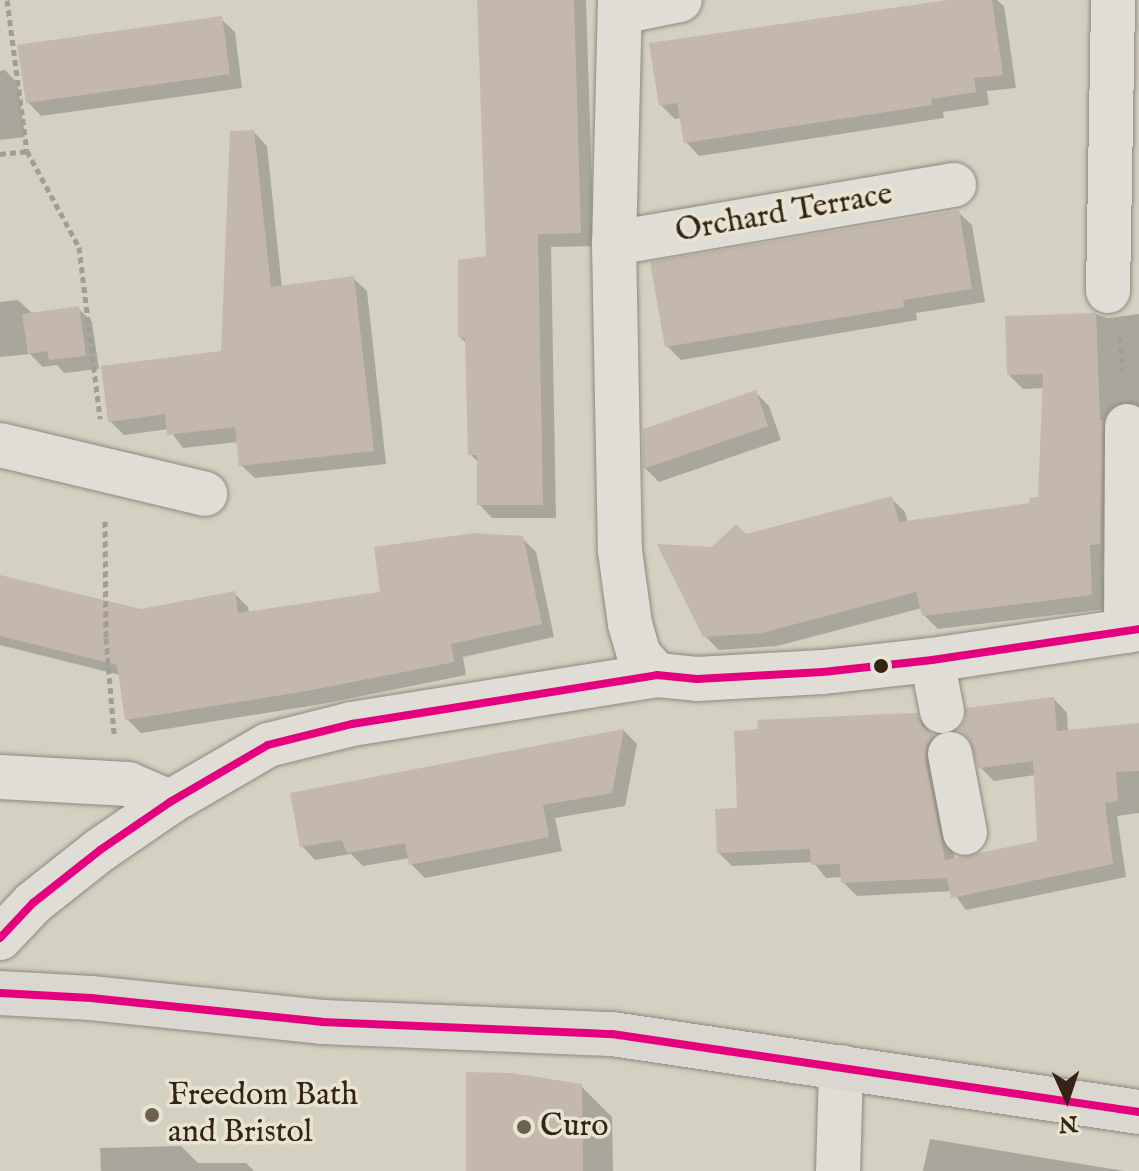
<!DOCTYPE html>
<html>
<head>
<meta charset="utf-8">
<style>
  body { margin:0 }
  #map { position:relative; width:1139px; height:1171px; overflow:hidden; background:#d4d0c2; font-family:"IM FELL English",serif }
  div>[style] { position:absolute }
  .shadow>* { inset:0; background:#0003 }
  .building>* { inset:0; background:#c4b8ae }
  .path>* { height:5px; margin-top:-2.5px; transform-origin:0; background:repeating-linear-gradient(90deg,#a19e97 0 6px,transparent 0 10px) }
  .roads { filter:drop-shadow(0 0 2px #8e897f) drop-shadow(0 0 2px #8e897f) }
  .minor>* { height:44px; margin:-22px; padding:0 22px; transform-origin:22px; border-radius:22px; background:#dfddd6 }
  .highway>* { height:44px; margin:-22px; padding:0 22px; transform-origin:22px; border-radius:22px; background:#d9d7cf }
  .bus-1>* { height:8px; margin:-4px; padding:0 4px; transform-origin:4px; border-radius:4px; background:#e5007d }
  .dots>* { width:22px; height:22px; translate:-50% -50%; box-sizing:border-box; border:4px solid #e8e4d2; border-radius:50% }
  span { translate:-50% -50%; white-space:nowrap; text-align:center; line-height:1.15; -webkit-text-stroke:7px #e8e4d2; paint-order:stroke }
  .street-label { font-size:32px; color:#352316 }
  .poi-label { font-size:32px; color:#352316 }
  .left { translate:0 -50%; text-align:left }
  .north { position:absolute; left:1027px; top:1059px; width:80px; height:80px; -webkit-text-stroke:6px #e8e4d2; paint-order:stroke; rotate:177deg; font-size:22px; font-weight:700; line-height:32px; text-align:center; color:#352316 }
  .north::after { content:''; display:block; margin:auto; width:28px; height:36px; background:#352316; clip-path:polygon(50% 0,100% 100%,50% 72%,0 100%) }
</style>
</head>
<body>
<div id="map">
  <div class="shadow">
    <div style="clip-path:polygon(479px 0,586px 0,594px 246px,551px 247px,556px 518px,492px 518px,479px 504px,479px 463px,470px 454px,467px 344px,460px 337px,488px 258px)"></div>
    <div style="clip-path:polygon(949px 0,997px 0,1004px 6px,1016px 88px,987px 91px,989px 105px,943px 112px,944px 118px,699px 156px,686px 142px,681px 118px,675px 119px,661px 105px)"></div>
    <div style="clip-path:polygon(221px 19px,235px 32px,242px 88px,41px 116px,28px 102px)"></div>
    <div style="clip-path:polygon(5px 70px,18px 84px,25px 137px,0 140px,0 71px)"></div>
    <div style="clip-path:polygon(254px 132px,267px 146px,282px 288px,353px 278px,367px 291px,386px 464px,255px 478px,241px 465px,238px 442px,183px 448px,169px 429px,124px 435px,110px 421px,223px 353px)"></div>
    <div style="clip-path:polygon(958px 212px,972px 225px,985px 302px,916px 313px,917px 320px,681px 360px,667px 346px)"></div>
    <div style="clip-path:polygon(18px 300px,33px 314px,78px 308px,92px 322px,99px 369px,64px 373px,57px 365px,43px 367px,30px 354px,0 357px,0 302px)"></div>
    <div style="clip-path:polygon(1095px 314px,1108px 318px,1139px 314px,1139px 415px,1114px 557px,1103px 559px,1105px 609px,938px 629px,924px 615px,922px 608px,777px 646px,719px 650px,705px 636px,713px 549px,746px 537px,891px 498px,905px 512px,908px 523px,1032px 504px,1040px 499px,1045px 388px,1023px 389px,1009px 375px)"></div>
    <div style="clip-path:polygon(755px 392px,769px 406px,781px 440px,659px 482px,645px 468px,645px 431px)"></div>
    <div style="clip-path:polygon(522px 538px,536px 552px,554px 637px,463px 657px,466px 675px,322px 704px,141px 733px,127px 719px,120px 675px,0 645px,0 577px,141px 611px,234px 593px,248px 607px,249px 613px,382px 594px)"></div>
    <div style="clip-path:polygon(1054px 699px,1067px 713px,1068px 732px,1139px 725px,1139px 813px,1117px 816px,1126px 877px,966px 910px,952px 891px,857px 896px,843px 882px,843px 877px,826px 878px,813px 862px,732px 866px,719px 853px,739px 810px,916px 715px,946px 750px,938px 773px,955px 861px,1039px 842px,1035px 775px,994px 781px,980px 767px,973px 742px,960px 730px)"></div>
    <div style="clip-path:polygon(624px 731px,637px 744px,625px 806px,555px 818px,562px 851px,425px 878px,411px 864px,410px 858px,363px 866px,351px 854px,315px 860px,302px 846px,292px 794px)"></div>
    <div style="clip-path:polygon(581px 1086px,612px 1117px,613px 1171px,468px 1171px)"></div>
    <div style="clip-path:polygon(930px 1139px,1124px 1171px,923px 1171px)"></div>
    <div style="clip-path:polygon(181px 1146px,198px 1163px,246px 1163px,254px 1171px,101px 1171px,100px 1148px)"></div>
  </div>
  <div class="building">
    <div style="clip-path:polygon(477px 0,574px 0,581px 233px,538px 234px,543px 505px,477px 505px,477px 455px,468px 455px,465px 338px,458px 337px,458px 260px,486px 256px)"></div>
    <div style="clip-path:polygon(947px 0,992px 0,1003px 75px,974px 78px,976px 92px,931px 99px,932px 105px,684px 143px,677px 103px,659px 106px,649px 43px)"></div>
    <div style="clip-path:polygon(222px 16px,230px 74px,26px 103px,17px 45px)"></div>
    <div style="clip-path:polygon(254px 130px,271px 287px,354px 276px,374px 451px,239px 466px,235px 427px,167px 435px,165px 414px,108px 422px,101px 366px,221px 351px,230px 131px)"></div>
    <div style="clip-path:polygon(959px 210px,972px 289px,903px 300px,905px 307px,665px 347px,650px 262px)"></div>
    <div style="clip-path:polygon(79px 306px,86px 356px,49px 360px,47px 351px,28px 354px,22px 314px)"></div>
    <div style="clip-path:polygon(1096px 313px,1100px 420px,1103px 420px,1100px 544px,1090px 545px,1092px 595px,922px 616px,916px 592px,762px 633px,703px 637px,657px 544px,712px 547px,736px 524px,746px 534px,892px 496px,899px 522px,1030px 503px,1029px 498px,1038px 497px,1043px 374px,1007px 375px,1005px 316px)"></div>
    <div style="clip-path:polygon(756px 390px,768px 426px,643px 469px,643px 429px)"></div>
    <div style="clip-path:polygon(474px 533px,523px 536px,542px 624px,451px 644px,454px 662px,307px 691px,125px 720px,117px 665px,0 636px,0 575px,141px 609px,235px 591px,238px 613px,380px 592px,374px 547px)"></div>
    <div style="clip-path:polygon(1054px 697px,1057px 731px,1139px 723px,1139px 771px,1116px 772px,1118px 801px,1105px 803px,1113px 864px,951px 898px,947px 878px,841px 883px,840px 864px,811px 865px,810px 849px,717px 853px,715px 809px,737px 808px,734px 731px,758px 729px,757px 720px,885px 714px,917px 713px,923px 727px,934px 735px,927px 745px,925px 759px,945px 860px,1037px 841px,1033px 761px,978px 768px,969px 738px,958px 730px,965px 720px,966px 708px)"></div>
    <div style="clip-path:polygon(624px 729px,612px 793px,543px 805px,549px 837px,409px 865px,405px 843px,347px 853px,342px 840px,300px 847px,290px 793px)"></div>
    <div style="clip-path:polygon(466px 1072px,511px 1073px,582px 1084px,583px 1171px,466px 1171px)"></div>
  </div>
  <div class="path">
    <div style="left:7px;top:0;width:152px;rotate:82.5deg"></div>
    <div style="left:27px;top:151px;width:109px;rotate:61.6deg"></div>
    <div style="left:79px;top:247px;width:173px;rotate:83deg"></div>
    <div style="left:0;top:154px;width:27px;rotate:-6deg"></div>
    <div style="left:1120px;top:337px;width:41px;rotate:85.8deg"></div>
    <div style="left:105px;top:521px;width:117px;rotate:89.5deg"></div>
    <div style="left:106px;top:638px;width:96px;rotate:85.2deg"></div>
  </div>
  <div class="roads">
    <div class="minor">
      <div style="left:620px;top:0;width:243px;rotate:91.4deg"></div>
      <div style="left:614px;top:243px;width:308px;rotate:88.9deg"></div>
      <div style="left:620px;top:551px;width:74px;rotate:82.2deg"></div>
      <div style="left:630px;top:624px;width:32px;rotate:74deg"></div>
      <div style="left:639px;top:655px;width:27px;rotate:48deg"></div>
      <div style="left:620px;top:12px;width:61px;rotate:-11.3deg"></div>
      <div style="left:614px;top:243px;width:345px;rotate:-9.7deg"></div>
      <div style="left:1108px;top:291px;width:291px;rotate:-89deg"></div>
      <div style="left:0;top:445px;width:211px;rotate:13.4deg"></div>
      <div style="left:1126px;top:631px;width:205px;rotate:-89.7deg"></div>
      <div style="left:932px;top:660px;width:52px;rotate:78.9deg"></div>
      <div style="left:950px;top:754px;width:80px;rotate:79.2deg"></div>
      <div style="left:0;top:777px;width:128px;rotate:3.1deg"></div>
      <div style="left:128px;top:784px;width:46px;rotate:23.2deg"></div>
      <div style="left:0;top:938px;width:48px;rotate:-46.7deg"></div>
      <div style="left:33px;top:903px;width:85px;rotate:-38.3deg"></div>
      <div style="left:100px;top:850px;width:85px;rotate:-34.4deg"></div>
      <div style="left:170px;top:802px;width:113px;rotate:-30.2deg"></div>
      <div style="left:268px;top:745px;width:87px;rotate:-14deg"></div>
      <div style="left:352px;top:724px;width:309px;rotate:-9.1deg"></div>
      <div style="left:657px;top:675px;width:40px;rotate:5.7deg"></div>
      <div style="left:697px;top:679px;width:126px;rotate:-3.2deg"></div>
      <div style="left:823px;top:672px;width:110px;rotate:-6.3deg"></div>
      <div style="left:932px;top:660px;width:209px;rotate:-8.5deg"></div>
      <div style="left:838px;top:1171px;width:104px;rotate:-88.3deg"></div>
    </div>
    <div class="highway">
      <div style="left:0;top:993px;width:91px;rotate:3.1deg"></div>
      <div style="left:91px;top:998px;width:232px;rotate:5.9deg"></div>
      <div style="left:322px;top:1022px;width:290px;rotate:2.4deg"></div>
      <div style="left:612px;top:1034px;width:533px;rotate:8.42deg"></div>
    </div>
  </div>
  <div class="bus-1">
    <div style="left:0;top:938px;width:48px;rotate:-46.7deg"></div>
    <div style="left:33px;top:903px;width:85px;rotate:-38.3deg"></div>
    <div style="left:100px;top:850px;width:85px;rotate:-34.4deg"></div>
    <div style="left:170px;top:802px;width:113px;rotate:-30.2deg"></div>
    <div style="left:268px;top:745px;width:87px;rotate:-14deg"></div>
    <div style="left:352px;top:724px;width:309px;rotate:-9.1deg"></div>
    <div style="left:657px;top:675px;width:40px;rotate:5.7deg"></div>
    <div style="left:697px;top:679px;width:126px;rotate:-3.2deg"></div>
    <div style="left:823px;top:672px;width:110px;rotate:-6.3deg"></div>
    <div style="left:932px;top:660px;width:209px;rotate:-8.5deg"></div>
    <div style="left:0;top:993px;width:91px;rotate:3.1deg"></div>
    <div style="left:91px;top:998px;width:232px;rotate:5.9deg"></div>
    <div style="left:322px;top:1022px;width:290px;rotate:2.4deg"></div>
    <div style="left:612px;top:1034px;width:533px;rotate:8.42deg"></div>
  </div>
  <div class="dots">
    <div style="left:881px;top:666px;background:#352316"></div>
    <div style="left:152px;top:1115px;background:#6d6052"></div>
    <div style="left:524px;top:1127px;background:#6d6052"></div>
  </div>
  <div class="street-label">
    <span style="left:784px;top:214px;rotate:-10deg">Orchard Terrace</span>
  </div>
  <div class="poi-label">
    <span class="left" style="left:168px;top:1115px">Freedom Bath<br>and Bristol</span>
    <span class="left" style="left:540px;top:1127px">Curo</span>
  </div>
  <div class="north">N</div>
</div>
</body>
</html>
